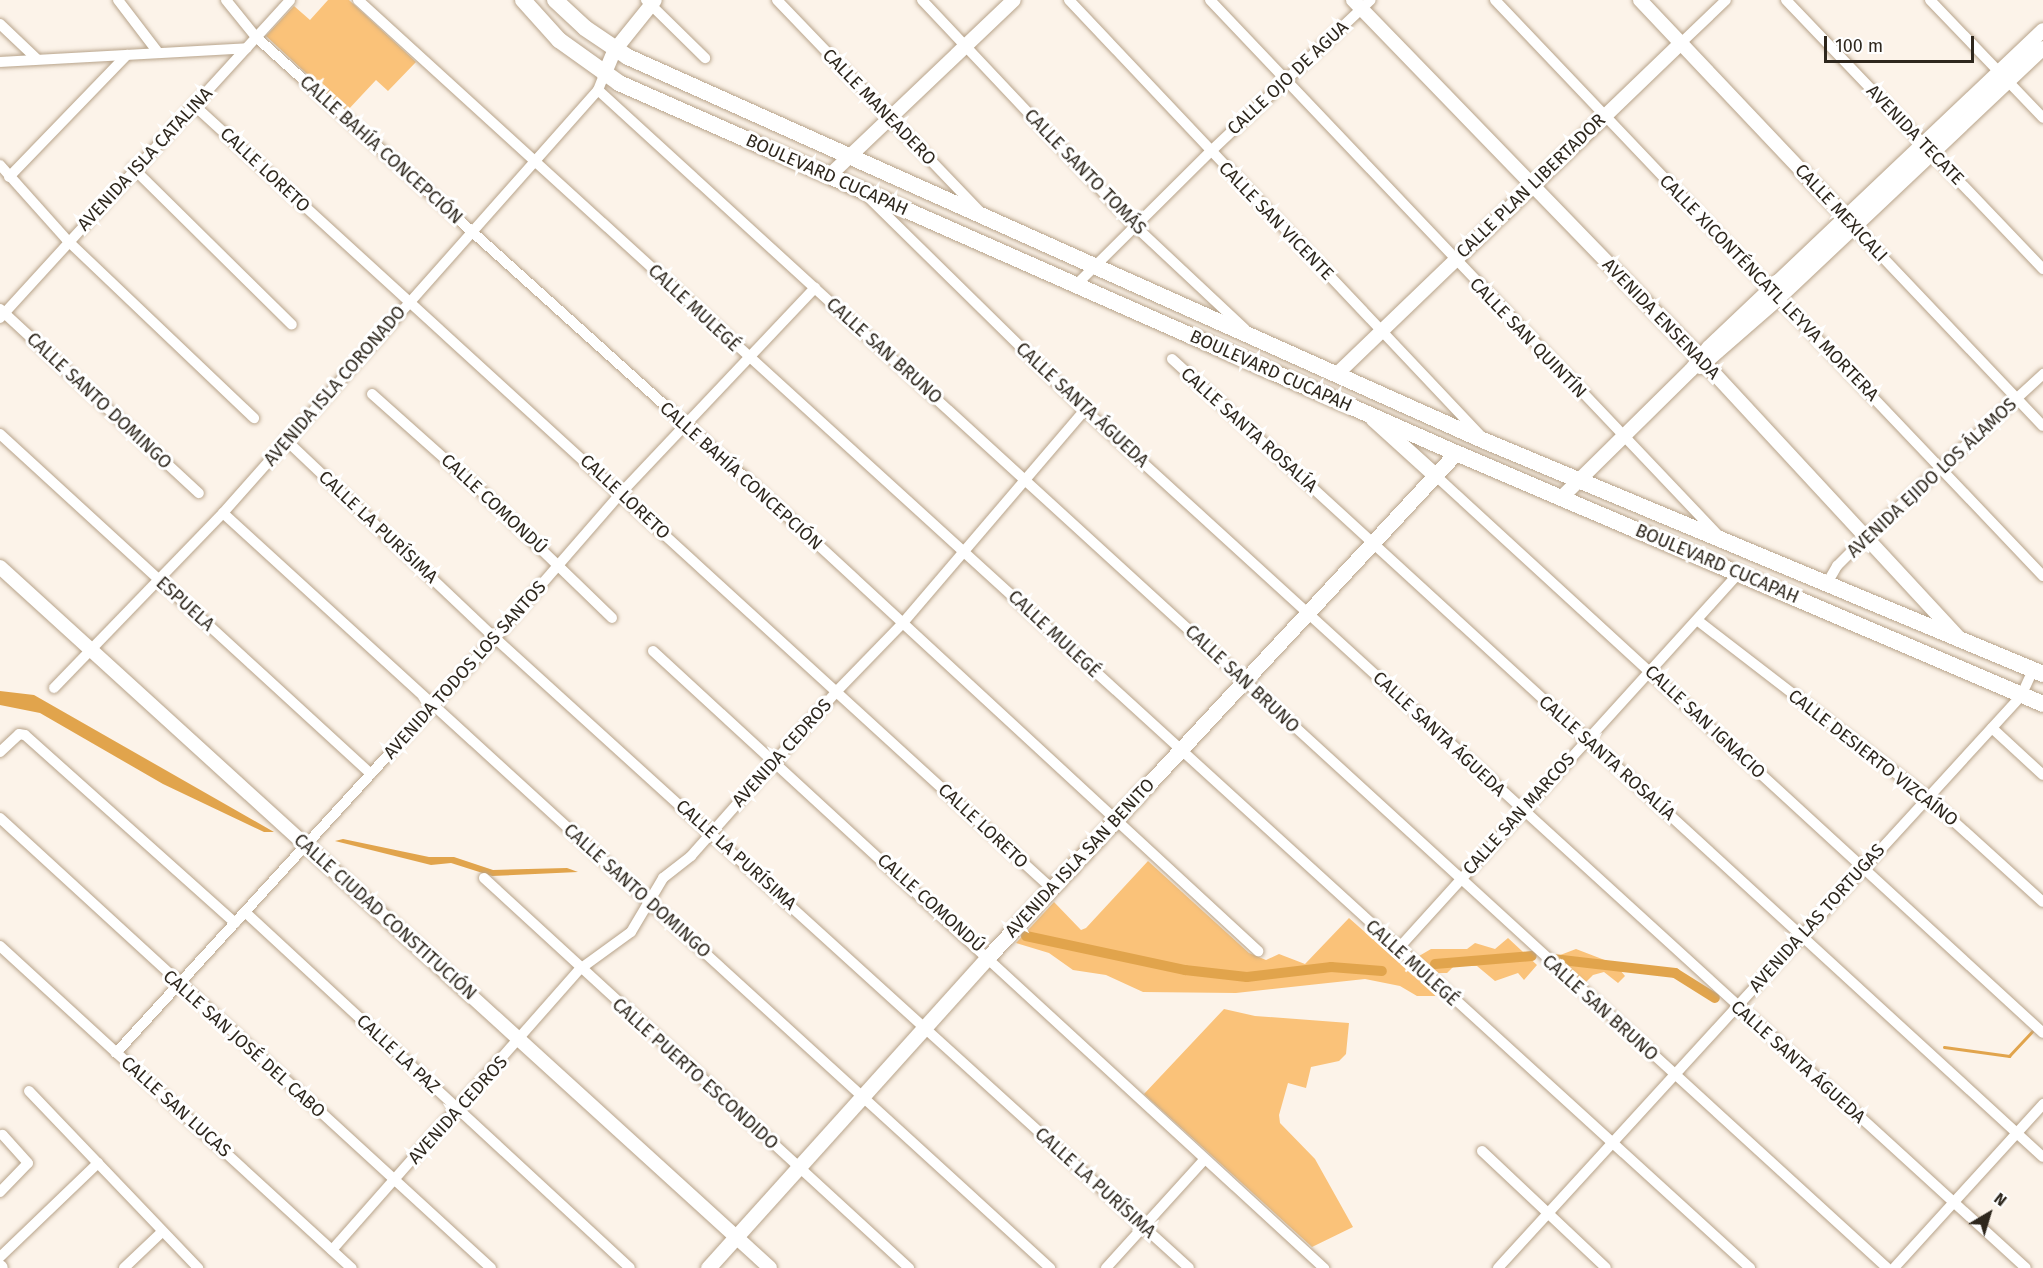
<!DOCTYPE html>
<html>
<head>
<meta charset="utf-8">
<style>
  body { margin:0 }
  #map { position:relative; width:2043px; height:1268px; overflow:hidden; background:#fcf3e9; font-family:"Fira Sans",sans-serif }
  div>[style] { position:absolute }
  .green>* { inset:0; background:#fac279 }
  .water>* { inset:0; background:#e1a44c }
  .stream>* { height:3px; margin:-1.5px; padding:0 1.5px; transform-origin:1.5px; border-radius:1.5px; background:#e1a44c }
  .canal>* { height:10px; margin:-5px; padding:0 5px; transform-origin:5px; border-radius:5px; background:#e1a44c }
  .roads { filter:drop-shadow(0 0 2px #b7a38a) drop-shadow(0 0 2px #b7a38a) }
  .minor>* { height:10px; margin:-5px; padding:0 5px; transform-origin:5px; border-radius:5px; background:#fff }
  .tertiary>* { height:14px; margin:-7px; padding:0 7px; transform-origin:7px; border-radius:7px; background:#fff }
  .secondary>* { height:15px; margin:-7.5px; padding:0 7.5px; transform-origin:7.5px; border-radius:7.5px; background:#fff }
  .primary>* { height:16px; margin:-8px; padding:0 8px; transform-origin:8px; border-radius:8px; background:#fff }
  span { translate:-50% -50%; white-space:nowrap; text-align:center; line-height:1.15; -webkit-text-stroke:6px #fff; paint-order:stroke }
  .street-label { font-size:18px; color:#2e271d }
  .north { position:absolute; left:1959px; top:1184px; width:60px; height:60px; -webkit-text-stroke:4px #fff; paint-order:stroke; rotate:38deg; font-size:16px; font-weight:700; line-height:24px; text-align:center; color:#2e271d }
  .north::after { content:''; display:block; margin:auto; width:21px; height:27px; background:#2e271d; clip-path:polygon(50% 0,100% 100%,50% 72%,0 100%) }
  .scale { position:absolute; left:1824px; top:36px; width:150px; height:27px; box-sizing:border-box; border:3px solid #2e271d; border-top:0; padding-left:8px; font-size:18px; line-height:21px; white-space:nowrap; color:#2e271d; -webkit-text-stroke:4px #fff; paint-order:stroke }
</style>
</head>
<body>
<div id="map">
  <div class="green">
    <div style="clip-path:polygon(328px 0,349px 0,416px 62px,388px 91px,376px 80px,347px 111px,266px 36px,294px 6px,310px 20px)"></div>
    <div style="clip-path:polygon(1148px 861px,1249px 953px,1266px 960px,1279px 954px,1305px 964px,1349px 918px,1437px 996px,1417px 996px,1400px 986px,1365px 979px,1236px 993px,1143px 992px,1106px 975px,1073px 970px,1049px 953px,1016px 943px,1054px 902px,1081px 930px,1086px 928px)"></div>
    <div style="clip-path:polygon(1508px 938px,1537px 965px,1524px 980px,1518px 973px,1495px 981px,1477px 966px,1454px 966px,1447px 973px,1437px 973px,1419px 956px,1431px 949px,1467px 949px,1475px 943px,1495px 949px)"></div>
    <div style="clip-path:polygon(1576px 949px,1615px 964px,1625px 976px,1618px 983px,1604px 972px,1593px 975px,1584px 984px,1555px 957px)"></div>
    <div style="clip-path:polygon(1224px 1009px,1255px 1016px,1349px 1023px,1346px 1054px,1339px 1061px,1311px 1067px,1306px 1088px,1288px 1083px,1279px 1115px,1280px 1123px,1315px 1159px,1353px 1227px,1312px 1247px,1144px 1094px)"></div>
  </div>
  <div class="water">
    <div style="clip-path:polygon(0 691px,34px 695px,274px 832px,264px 832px,163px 784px,40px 713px,0 705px)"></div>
    <div style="clip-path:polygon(343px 839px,429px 857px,454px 857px,493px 870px,567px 868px,578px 872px,492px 876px,451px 863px,431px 865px,335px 841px)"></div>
  </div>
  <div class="stream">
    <div style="left:1944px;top:1047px;width:66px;rotate:7.9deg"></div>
    <div style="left:2009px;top:1056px;width:35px;rotate:-47deg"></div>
  </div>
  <div class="canal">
    <div style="left:1026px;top:936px;width:163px;rotate:12.1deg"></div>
    <div style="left:1185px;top:970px;width:62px;rotate:6.4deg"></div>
    <div style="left:1247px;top:977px;width:85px;rotate:-6.8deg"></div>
    <div style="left:1331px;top:967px;width:51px;rotate:4.5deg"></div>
    <div style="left:1553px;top:959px;width:123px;rotate:6.5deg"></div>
    <div style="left:1675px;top:973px;width:47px;rotate:32deg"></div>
    <div style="left:1435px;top:964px;width:97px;rotate:-4.7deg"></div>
  </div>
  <div class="roads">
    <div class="minor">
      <div style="left:118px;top:0;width:64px;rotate:52.6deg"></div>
      <div style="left:226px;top:0;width:48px;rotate:51deg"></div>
      <div style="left:256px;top:37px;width:680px;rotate:42.02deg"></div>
      <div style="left:761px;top:492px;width:677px;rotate:42.72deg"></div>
      <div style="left:358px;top:0;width:1883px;rotate:42.33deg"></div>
      <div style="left:646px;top:0;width:83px;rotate:44.5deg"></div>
      <div style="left:777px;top:0;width:292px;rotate:46.2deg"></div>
      <div style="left:922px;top:0;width:312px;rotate:46.7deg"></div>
      <div style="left:1136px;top:227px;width:149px;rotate:43.1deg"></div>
      <div style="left:1069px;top:0;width:600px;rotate:46.62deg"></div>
      <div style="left:1210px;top:0;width:739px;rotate:46.48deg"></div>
      <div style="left:1495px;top:0;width:795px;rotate:46.43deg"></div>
      <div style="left:1786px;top:0;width:372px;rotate:46.3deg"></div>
      <div style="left:1930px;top:0;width:163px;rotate:46.2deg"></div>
      <div style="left:0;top:24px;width:51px;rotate:43.4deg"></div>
      <div style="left:1681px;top:43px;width:62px;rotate:-43.7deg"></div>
      <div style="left:0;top:62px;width:247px;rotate:-3.2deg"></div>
      <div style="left:598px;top:90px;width:1746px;rotate:42.42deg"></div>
      <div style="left:196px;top:107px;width:1159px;rotate:42.41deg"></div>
      <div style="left:0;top:165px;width:102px;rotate:48.2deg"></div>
      <div style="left:68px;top:241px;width:257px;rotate:43.6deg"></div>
      <div style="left:133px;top:168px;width:223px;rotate:44.6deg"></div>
      <div style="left:9px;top:177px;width:170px;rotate:-46deg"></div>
      <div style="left:866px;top:195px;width:307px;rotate:44.5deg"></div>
      <div style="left:1085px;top:410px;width:1273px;rotate:42.36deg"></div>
      <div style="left:1854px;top:227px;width:274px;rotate:46.5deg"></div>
      <div style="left:1078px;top:283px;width:186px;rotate:-44.8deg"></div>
      <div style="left:1210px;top:152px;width:221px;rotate:-43.4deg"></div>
      <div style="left:0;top:309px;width:271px;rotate:42.8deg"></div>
      <div style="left:0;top:318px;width:430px;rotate:-47.6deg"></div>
      <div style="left:1172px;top:359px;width:1181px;rotate:42.5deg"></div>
      <div style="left:372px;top:394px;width:147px;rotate:41.7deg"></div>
      <div style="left:482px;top:492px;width:181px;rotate:44.1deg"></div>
      <div style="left:0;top:434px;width:503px;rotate:42.5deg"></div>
      <div style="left:286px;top:440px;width:288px;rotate:43.5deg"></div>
      <div style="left:495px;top:638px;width:937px;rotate:42.23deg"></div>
      <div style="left:1435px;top:475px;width:825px;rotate:42.54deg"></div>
      <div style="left:223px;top:513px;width:1120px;rotate:42.39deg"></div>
      <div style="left:1826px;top:585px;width:22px;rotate:-60deg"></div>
      <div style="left:1837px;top:566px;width:41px;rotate:-45deg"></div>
      <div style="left:1866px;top:537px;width:241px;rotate:-42.6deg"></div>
      <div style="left:1697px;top:620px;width:290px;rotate:37.6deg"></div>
      <div style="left:1927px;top:797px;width:156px;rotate:42.2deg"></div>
      <div style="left:653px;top:651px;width:912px;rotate:42.6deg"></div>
      <div style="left:54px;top:688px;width:243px;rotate:-46deg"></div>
      <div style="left:223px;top:513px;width:565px;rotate:-48.44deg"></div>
      <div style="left:598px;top:90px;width:16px;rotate:-68deg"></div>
      <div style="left:1992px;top:728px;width:69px;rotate:42.7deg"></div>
      <div style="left:0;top:752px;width:26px;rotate:-43deg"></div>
      <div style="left:19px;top:734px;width:6px;rotate:9deg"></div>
      <div style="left:25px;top:735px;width:282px;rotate:41.8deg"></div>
      <div style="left:0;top:818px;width:666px;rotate:42.51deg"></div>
      <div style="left:484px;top:878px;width:577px;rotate:42.54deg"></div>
      <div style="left:245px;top:912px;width:524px;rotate:42.76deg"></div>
      <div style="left:0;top:946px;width:477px;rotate:42.5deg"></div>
      <div style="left:1397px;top:950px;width:509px;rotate:-47.79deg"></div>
      <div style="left:116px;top:1053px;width:562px;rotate:-47.6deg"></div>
      <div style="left:495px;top:638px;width:191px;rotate:-49deg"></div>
      <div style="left:620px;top:494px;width:284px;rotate:-46.6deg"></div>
      <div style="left:29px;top:1091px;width:245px;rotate:46.3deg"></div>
      <div style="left:1482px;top:1151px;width:170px;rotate:43.3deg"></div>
      <div style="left:0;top:1192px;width:40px;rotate:-46deg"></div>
      <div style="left:28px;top:1163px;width:38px;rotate:-132deg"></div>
      <div style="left:332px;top:1250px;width:375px;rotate:-48.6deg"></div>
      <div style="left:580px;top:969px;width:63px;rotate:-36deg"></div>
      <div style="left:631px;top:932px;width:63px;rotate:-59.3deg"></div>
      <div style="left:663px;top:878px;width:36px;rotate:-38deg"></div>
      <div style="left:691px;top:856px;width:220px;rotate:-48.5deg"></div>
      <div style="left:837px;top:691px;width:93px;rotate:-45.9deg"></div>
      <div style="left:902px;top:624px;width:282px;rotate:-49.5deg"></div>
      <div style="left:0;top:1257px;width:136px;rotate:-43.8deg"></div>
      <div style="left:124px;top:1268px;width:52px;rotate:-43.5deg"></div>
      <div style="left:1106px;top:1268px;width:146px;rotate:-47.8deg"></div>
      <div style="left:1498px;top:1268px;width:775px;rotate:-47.56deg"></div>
      <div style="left:2021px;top:696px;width:29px;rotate:-65deg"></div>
      <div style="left:1894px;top:1268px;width:222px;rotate:-47.7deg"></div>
    </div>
    <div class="tertiary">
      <div style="left:1353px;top:0;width:497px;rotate:45.9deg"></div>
      <div style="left:1699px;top:357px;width:384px;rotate:47.2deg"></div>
      <div style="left:1640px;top:0;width:307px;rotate:46.6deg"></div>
      <div style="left:604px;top:75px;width:26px;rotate:-67deg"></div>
      <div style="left:614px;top:51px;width:65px;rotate:-51.2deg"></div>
      <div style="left:829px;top:176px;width:255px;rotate:-43.6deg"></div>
      <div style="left:1700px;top:367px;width:105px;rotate:-41.1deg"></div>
      <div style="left:1779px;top:298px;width:364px;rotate:-43.4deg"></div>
      <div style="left:1337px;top:374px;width:477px;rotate:-43.9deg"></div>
      <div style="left:1561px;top:498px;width:182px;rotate:-44.6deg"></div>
      <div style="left:1691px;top:370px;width:29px;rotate:-52deg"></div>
      <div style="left:1709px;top:347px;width:460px;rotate:-43.5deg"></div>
      <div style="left:0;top:567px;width:1041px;rotate:42.31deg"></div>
      <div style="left:0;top:1267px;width:1px;rotate:45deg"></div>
    </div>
    <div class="secondary">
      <div style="left:1373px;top:419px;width:84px;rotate:42.1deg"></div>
      <div style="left:708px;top:1268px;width:420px;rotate:-48deg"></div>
      <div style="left:989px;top:956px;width:686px;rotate:-47.13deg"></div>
    </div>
    <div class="primary">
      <div style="left:523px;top:0;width:54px;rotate:48deg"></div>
      <div style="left:559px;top:40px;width:74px;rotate:35.6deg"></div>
      <div style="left:619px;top:83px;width:915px;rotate:23.85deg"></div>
      <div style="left:1456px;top:453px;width:638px;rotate:23.15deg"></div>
      <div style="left:555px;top:0;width:41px;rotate:43deg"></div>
      <div style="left:585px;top:28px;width:52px;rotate:34deg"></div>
      <div style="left:628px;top:57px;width:939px;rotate:24.14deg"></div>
      <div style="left:1485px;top:441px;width:605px;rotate:22.66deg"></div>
    </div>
  </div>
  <div class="street-label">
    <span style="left:1288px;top:78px;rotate:-43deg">CALLE OJO DE AGUA</span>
    <span style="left:879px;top:107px;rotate:46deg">CALLE MANEADERO</span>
    <span style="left:1915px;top:135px;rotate:46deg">AVENIDA TECATE</span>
    <span style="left:381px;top:150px;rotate:42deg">CALLE BAHÍA CONCEPCIÓN</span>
    <span style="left:145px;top:159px;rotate:-47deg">AVENIDA ISLA CATALINA</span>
    <span style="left:265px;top:170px;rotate:43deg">CALLE LORETO</span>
    <span style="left:1085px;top:172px;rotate:46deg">CALLE SANTO TOMÁS</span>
    <span style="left:827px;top:175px;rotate:24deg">BOULEVARD CUCAPAH</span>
    <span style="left:1531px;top:186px;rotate:-44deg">CALLE PLAN LIBERTADOR</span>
    <span style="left:1841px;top:213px;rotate:47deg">CALLE MEXICALI</span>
    <span style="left:1276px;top:221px;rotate:46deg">CALLE SAN VICENTE</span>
    <span style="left:1769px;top:288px;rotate:46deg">CALLE XICONTÉNCATL LEYVA MORTERA</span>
    <span style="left:694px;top:308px;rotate:43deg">CALLE MULEGÉ</span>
    <span style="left:1661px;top:319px;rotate:46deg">AVENIDA ENSENADA</span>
    <span style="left:1528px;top:338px;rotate:46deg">CALLE SAN QUINTÍN</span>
    <span style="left:884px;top:351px;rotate:42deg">CALLE SAN BRUNO</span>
    <span style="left:1271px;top:371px;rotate:24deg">BOULEVARD CUCAPAH</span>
    <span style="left:335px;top:386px;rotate:-49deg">AVENIDA ISLA CORONADO</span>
    <span style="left:99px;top:401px;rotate:43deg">CALLE SANTO DOMINGO</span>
    <span style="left:1082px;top:405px;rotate:43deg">CALLE SANTA ÁGUEDA</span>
    <span style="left:1249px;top:430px;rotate:42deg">CALLE SANTA ROSALÍA</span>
    <span style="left:741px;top:476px;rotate:42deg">CALLE BAHÍA CONCEPCIÓN</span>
    <span style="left:1932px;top:478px;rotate:-43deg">AVENIDA EJIDO LOS ÁLAMOS</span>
    <span style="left:625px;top:497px;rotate:43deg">CALLE LORETO</span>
    <span style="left:494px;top:504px;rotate:43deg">CALLE COMONDÚ</span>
    <span style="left:378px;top:527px;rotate:43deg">CALLE LA PURÍSIMA</span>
    <span style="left:1717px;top:564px;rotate:23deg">BOULEVARD CUCAPAH</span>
    <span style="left:185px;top:604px;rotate:42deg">ESPUELA</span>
    <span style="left:1054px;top:634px;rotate:43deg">CALLE MULEGÉ</span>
    <span style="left:465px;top:670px;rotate:-48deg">AVENIDA TODOS LOS SANTOS</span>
    <span style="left:1242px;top:679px;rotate:43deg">CALLE SAN BRUNO</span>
    <span style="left:1705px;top:722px;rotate:43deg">CALLE SAN IGNACIO</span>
    <span style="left:1439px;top:734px;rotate:43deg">CALLE SANTA ÁGUEDA</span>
    <span style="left:782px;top:753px;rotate:-48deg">AVENIDA CEDROS</span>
    <span style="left:1607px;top:758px;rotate:42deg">CALLE SANTA ROSALÍA</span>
    <span style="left:1873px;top:758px;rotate:38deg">CALLE DESIERTO VIZCAÍNO</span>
    <span style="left:1519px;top:814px;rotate:-48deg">CALLE SAN MARCOS</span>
    <span style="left:983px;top:826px;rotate:43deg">CALLE LORETO</span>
    <span style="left:736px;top:855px;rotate:42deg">CALLE LA PURÍSIMA</span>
    <span style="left:1080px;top:858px;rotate:-47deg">AVENIDA ISLA SAN BENITO</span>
    <span style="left:637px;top:891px;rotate:42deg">CALLE SANTO DOMINGO</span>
    <span style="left:931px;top:903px;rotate:42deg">CALLE COMONDÚ</span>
    <span style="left:385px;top:917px;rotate:42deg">CALLE CIUDAD CONSTITUCIÓN</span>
    <span style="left:1817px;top:918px;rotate:-48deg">AVENIDA LAS TORTUGAS</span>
    <span style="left:1412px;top:963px;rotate:42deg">CALLE MULEGÉ</span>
    <span style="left:1600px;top:1008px;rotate:42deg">CALLE SAN BRUNO</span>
    <span style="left:244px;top:1044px;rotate:42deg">CALLE SAN JOSÉ DEL CABO</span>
    <span style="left:398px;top:1054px;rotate:43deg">CALLE LA PAZ</span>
    <span style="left:1798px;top:1062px;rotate:42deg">CALLE SANTA ÁGUEDA</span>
    <span style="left:695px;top:1074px;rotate:42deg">CALLE PUERTO ESCONDIDO</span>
    <span style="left:176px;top:1107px;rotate:42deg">CALLE SAN LUCAS</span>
    <span style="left:458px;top:1110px;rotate:-48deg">AVENIDA CEDROS</span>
    <span style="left:1095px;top:1183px;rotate:42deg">CALLE LA PURÍSIMA</span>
  </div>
  <div class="north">N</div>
  <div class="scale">100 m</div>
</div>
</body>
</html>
